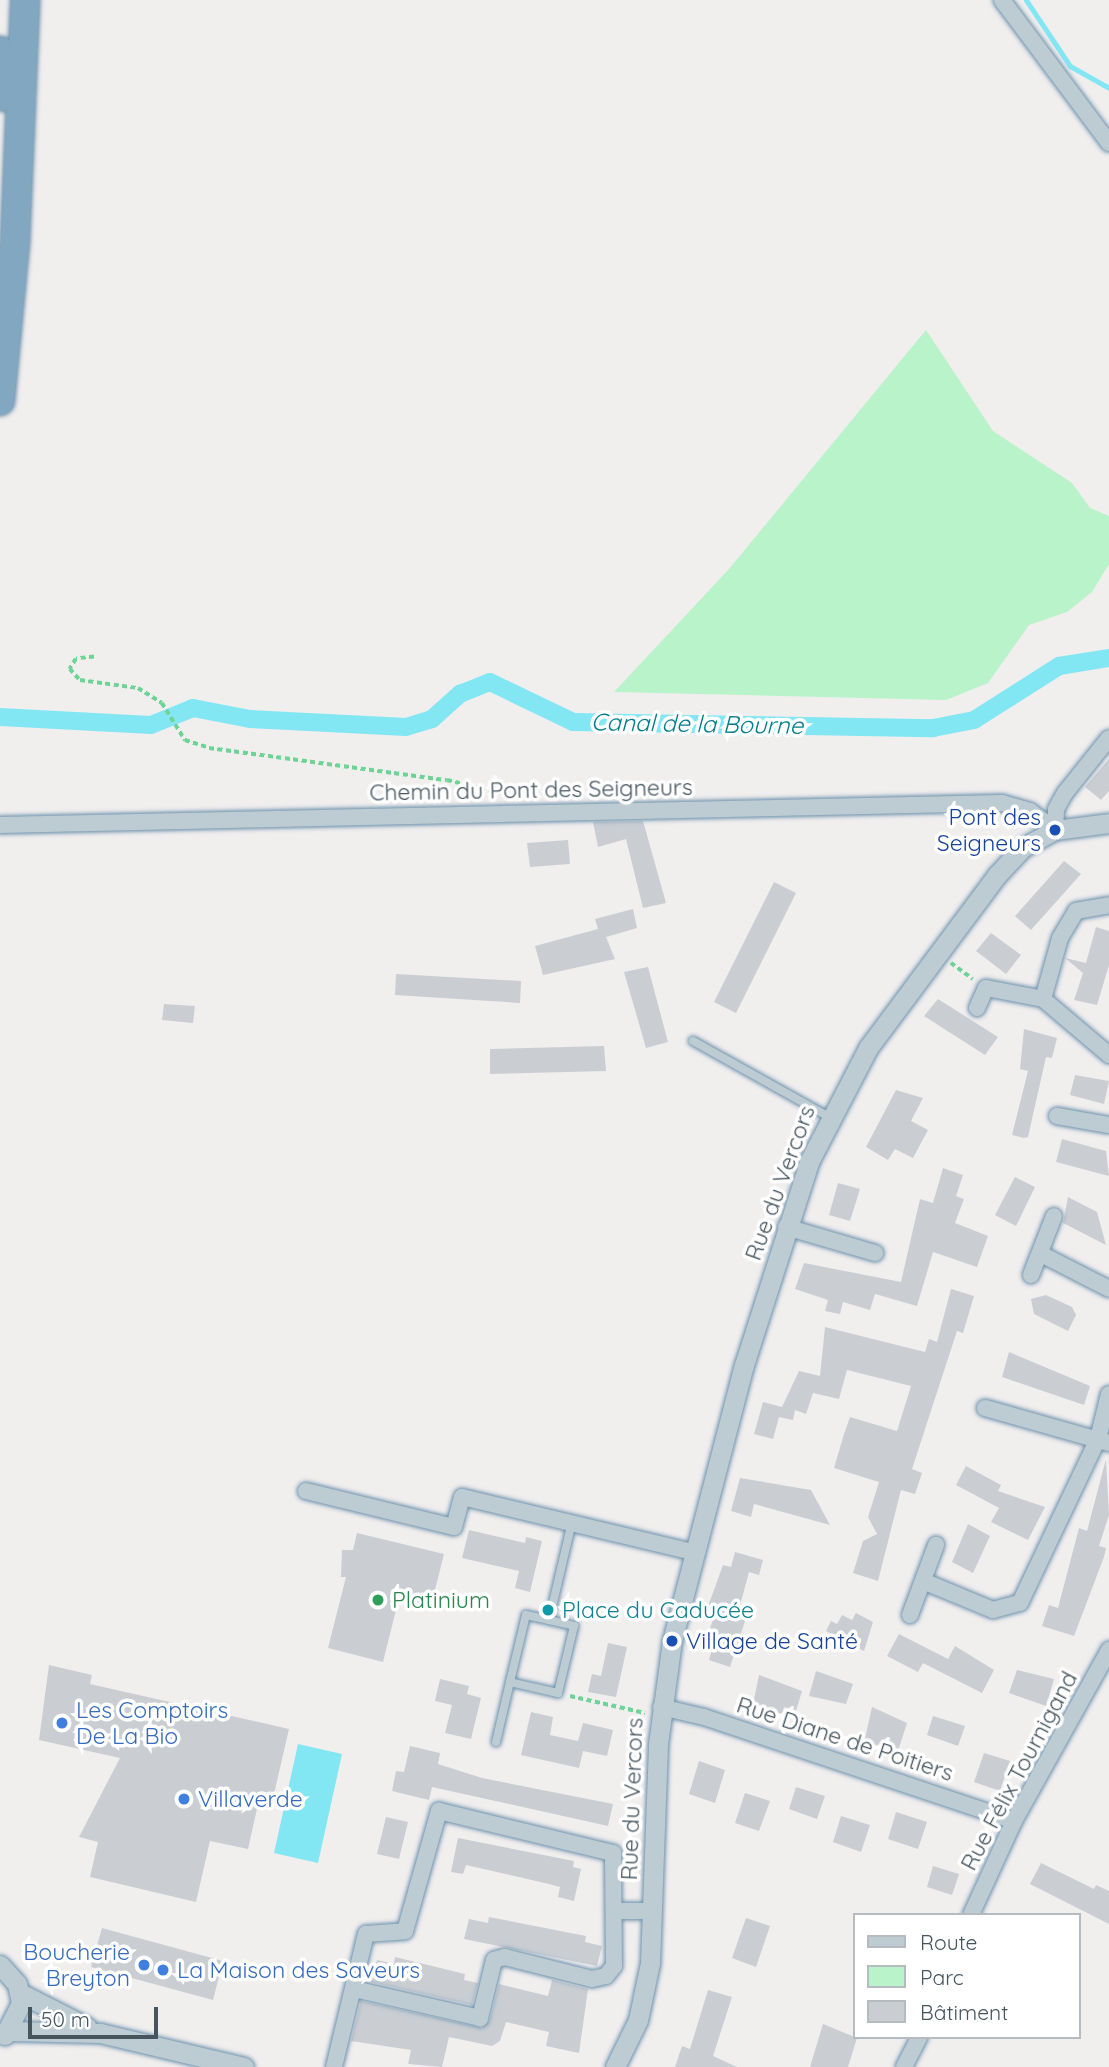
<!DOCTYPE html>
<html>
<head>
<meta charset="utf-8">
<style>
  body { margin:0 }
  #map { position:relative; width:1109px; height:2067px; overflow:hidden; background:#f1eeee; font-family:Quicksand,sans-serif }
  div>[style] { position:absolute }
  .green>* { inset:0; background:#b8f3c9 }
  .water>* { inset:0; background:#82e7f3 }
  .stream>* { height:5px; margin:-2.5px; padding:0 2.5px; transform-origin:2.5px; border-radius:2.5px; background:#82e7f3 }
  .canal>* { height:18px; margin:-9px; padding:0 9px; transform-origin:9px; border-radius:9px; background:#82e7f3 }
  .building>* { inset:0; background:#caced3 }
  .path>* { height:3.5px; margin-top:-1.75px; transform-origin:0; background:repeating-linear-gradient(90deg,#6ed397 0 5px,transparent 0 8.5px) }
  .roads { filter:drop-shadow(0 0 2px #6d92ad) drop-shadow(0 0 2px #6d92ad) }
  .service>* { height:8px; margin:-4px; padding:0 4px; transform-origin:4px; border-radius:4px; background:#bdcbd2 }
  .minor>* { height:16px; margin:-8px; padding:0 8px; transform-origin:8px; border-radius:8px; background:#bdcbd2 }
  .tertiary>* { height:19px; margin:-9.5px; padding:0 9.5px; transform-origin:9.5px; border-radius:9.5px; background:#bdcbd2 }
  .motorway>* { height:28px; margin:-14px; padding:0 14px; transform-origin:14px; border-radius:14px; background:#81a7c1 }
  .dots>* { width:19px; height:19px; translate:-50% -50%; box-sizing:border-box; border:4px solid #fff; border-radius:50% }
  span { translate:-50% -50%; white-space:nowrap; text-align:center; line-height:1.15; -webkit-text-stroke:7px #fff; paint-order:stroke }
  .street-label { font-size:23px; color:#45545d }
  .transit-label { font-size:23px; color:#164399 }
  .right { translate:-100% -50%; text-align:right }
  .left { translate:0 -50%; text-align:left }
  .leisure-label { font-size:23px; color:#27864d }
  .culture-label { font-size:23px; color:#0d838f }
  .shop-label { font-size:23px; color:#366cbe }
  .water-label { font-size:24px; color:#047c8b; font-style:italic }
  .legend { position:absolute; left:853px; top:1913px; width:228px; height:126px; box-sizing:border-box; background:#fff; border:2px solid #b5bbbe; margin:0; padding:9px 12px; list-style:none; font-size:21px; color:#45545d }
  .legend li { display:flex; align-items:center; gap:14px; height:35px }
  .legend b { width:35px; border:2px solid #b5bbbe }
  .scale { position:absolute; left:28px; top:2007px; width:130px; height:32px; box-sizing:border-box; border:4px solid #45545d; border-top:0; padding-left:9px; font-size:21px; line-height:24px; white-space:nowrap; color:#45545d; -webkit-text-stroke:5px #fff; paint-order:stroke }
</style>
</head>
<body>
<div id="map">
  <div class="green">
    <div style="clip-path:polygon(926px 330px,993px 431px,1072px 483px,1090px 508px,1109px 516px,1109px 564px,1092px 592px,1067px 612px,1029px 625px,988px 683px,946px 700px,614px 692px,729px 569px)"></div>
  </div>
  <div class="water">
    <div style="clip-path:polygon(298px 1744px,342px 1754px,318px 1863px,274px 1853px)"></div>
  </div>
  <div class="stream">
    <div style="left:1026px;top:0;width:79px;rotate:56.3deg"></div>
    <div style="left:1070px;top:66px;width:45px;rotate:29.4deg"></div>
  </div>
  <div class="canal">
    <div style="left:0;top:717px;width:151px;rotate:3deg"></div>
    <div style="left:151px;top:725px;width:45px;rotate:-22deg"></div>
    <div style="left:193px;top:708px;width:58px;rotate:10.9deg"></div>
    <div style="left:250px;top:719px;width:156px;rotate:2.9deg"></div>
    <div style="left:406px;top:727px;width:27px;rotate:-17deg"></div>
    <div style="left:432px;top:719px;width:38px;rotate:-42deg"></div>
    <div style="left:460px;top:694px;width:32px;rotate:-22deg"></div>
    <div style="left:490px;top:682px;width:92px;rotate:25.7deg"></div>
    <div style="left:573px;top:722px;width:360px;rotate:1deg"></div>
    <div style="left:933px;top:728px;width:42px;rotate:-11deg"></div>
    <div style="left:974px;top:720px;width:101px;rotate:-32.4deg"></div>
    <div style="left:1059px;top:666px;width:51px;rotate:-9.1deg"></div>
  </div>
  <div class="building">
    <div style="clip-path:polygon(1109px 759px,1109px 791px,1101px 800px,1085px 787px)"></div>
    <div style="clip-path:polygon(643px 821px,666px 903px,643px 908px,626px 839px,598px 847px,593px 822px)"></div>
    <div style="clip-path:polygon(568px 840px,570px 864px,530px 867px,527px 843px)"></div>
    <div style="clip-path:polygon(1064px 861px,1081px 874px,1031px 930px,1015px 916px)"></div>
    <div style="clip-path:polygon(774px 882px,796px 893px,736px 1013px,714px 1002px)"></div>
    <div style="clip-path:polygon(633px 909px,637px 928px,606px 937px,615px 959px,543px 975px,535px 946px,598px 929px,595px 919px)"></div>
    <div style="clip-path:polygon(1096px 927px,1109px 931px,1109px 965px,1097px 1005px,1074px 1000px,1083px 973px,1065px 958px,1086px 963px)"></div>
    <div style="clip-path:polygon(991px 933px,1021px 955px,1006px 974px,976px 951px)"></div>
    <div style="clip-path:polygon(648px 967px,668px 1042px,646px 1048px,624px 972px)"></div>
    <div style="clip-path:polygon(396px 974px,521px 981px,520px 1003px,395px 995px)"></div>
    <div style="clip-path:polygon(938px 999px,998px 1037px,985px 1055px,924px 1016px)"></div>
    <div style="clip-path:polygon(164px 1004px,195px 1006px,193px 1023px,162px 1020px)"></div>
    <div style="clip-path:polygon(1024px 1029px,1057px 1038px,1052px 1058px,1046px 1057px,1028px 1137px,1024px 1138px,1012px 1135px,1028px 1071px,1020px 1069px)"></div>
    <div style="clip-path:polygon(604px 1046px,606px 1071px,490px 1074px,490px 1049px)"></div>
    <div style="clip-path:polygon(1075px 1075px,1109px 1081px,1104px 1104px,1070px 1095px)"></div>
    <div style="clip-path:polygon(896px 1090px,923px 1098px,911px 1121px,928px 1130px,913px 1158px,895px 1149px,888px 1160px,866px 1147px)"></div>
    <div style="clip-path:polygon(1062px 1139px,1106px 1151px,1109px 1176px,1056px 1162px)"></div>
    <div style="clip-path:polygon(943px 1168px,963px 1175px,956px 1196px,964px 1199px,955px 1223px,988px 1236px,977px 1267px,933px 1252px,917px 1306px,875px 1294px,870px 1310px,843px 1302px,840px 1314px,825px 1311px,828px 1300px,795px 1289px,804px 1263px,901px 1282px,920px 1199px,933px 1203px)"></div>
    <div style="clip-path:polygon(1015px 1177px,1035px 1187px,1016px 1226px,995px 1215px)"></div>
    <div style="clip-path:polygon(838px 1183px,860px 1189px,850px 1221px,829px 1215px)"></div>
    <div style="clip-path:polygon(1068px 1197px,1097px 1212px,1106px 1245px,1063px 1223px)"></div>
    <div style="clip-path:polygon(951px 1289px,974px 1296px,963px 1333px,957px 1331px,912px 1469px,922px 1473px,915px 1494px,901px 1490px,878px 1581px,853px 1573px,863px 1541px,877px 1534px,868px 1517px,879px 1482px,834px 1468px,844px 1434px,850px 1417px,897px 1431px,911px 1386px,847px 1370px,839px 1399px,813px 1393px,806px 1414px,795px 1410px,793px 1420px,779px 1417px,773px 1439px,754px 1434px,763px 1402px,782px 1407px,799px 1371px,820px 1376px,825px 1327px,925px 1352px,929px 1339px,937px 1342px)"></div>
    <div style="clip-path:polygon(1046px 1295px,1072px 1307px,1076px 1315px,1068px 1331px,1034px 1314px,1031px 1299px)"></div>
    <div style="clip-path:polygon(1009px 1352px,1090px 1386px,1084px 1405px,1002px 1377px)"></div>
    <div style="clip-path:polygon(1106px 1459px,1109px 1515px,1099px 1546px,1106px 1548px,1104px 1557px,1074px 1636px,1042px 1626px,1049px 1605px,1058px 1608px,1079px 1528px,1087px 1531px)"></div>
    <div style="clip-path:polygon(966px 1466px,1001px 1485px,998px 1491px,1045px 1507px,1028px 1540px,991px 1522px,999px 1508px,956px 1485px)"></div>
    <div style="clip-path:polygon(740px 1478px,811px 1490px,830px 1525px,754px 1504px,751px 1517px,731px 1511px)"></div>
    <div style="clip-path:polygon(968px 1524px,990px 1536px,973px 1573px,952px 1562px)"></div>
    <div style="clip-path:polygon(469px 1530px,525px 1543px,526px 1537px,542px 1541px,530px 1592px,515px 1588px,519px 1571px,462px 1558px)"></div>
    <div style="clip-path:polygon(357px 1533px,444px 1554px,431px 1606px,399px 1598px,383px 1662px,328px 1648px,346px 1577px,341px 1577px,342px 1550px,353px 1550px)"></div>
    <div style="clip-path:polygon(735px 1552px,763px 1560px,759px 1575px,749px 1572px,738px 1613px,747px 1615px,730px 1667px,709px 1660px,718px 1630px,710px 1628px,715px 1614px,706px 1612px,723px 1565px,731px 1567px)"></div>
    <div style="clip-path:polygon(856px 1613px,873px 1622px,864px 1651px,826px 1631px,831px 1621px,837px 1624px,842px 1615px,852px 1620px)"></div>
    <div style="clip-path:polygon(899px 1634px,948px 1659px,955px 1646px,994px 1670px,982px 1693px,923px 1663px,918px 1672px,887px 1656px)"></div>
    <div style="clip-path:polygon(608px 1643px,627px 1647px,616px 1697px,588px 1692px,592px 1674px,601px 1676px)"></div>
    <div style="clip-path:polygon(49px 1665px,92px 1675px,90px 1684px,289px 1729px,274px 1794px,261px 1791px,248px 1849px,210px 1841px,196px 1902px,90px 1877px,98px 1842px,79px 1837px,120px 1758px,39px 1740px)"></div>
    <div style="clip-path:polygon(1017px 1670px,1054px 1679px,1046px 1706px,1009px 1693px)"></div>
    <div style="clip-path:polygon(816px 1671px,853px 1684px,846px 1704px,809px 1696px)"></div>
    <div style="clip-path:polygon(759px 1675px,802px 1691px,796px 1711px,784px 1707px,782px 1714px,753px 1704px)"></div>
    <div style="clip-path:polygon(440px 1679px,469px 1686px,467px 1694px,481px 1698px,471px 1739px,445px 1733px,452px 1705px,435px 1701px)"></div>
    <div style="clip-path:polygon(872px 1707px,907px 1723px,897px 1754px,864px 1743px)"></div>
    <div style="clip-path:polygon(531px 1712px,553px 1717px,550px 1735px,578px 1741px,583px 1723px,613px 1730px,607px 1756px,583px 1751px,579px 1768px,521px 1755px)"></div>
    <div style="clip-path:polygon(933px 1716px,965px 1726px,958px 1746px,927px 1735px)"></div>
    <div style="clip-path:polygon(410px 1746px,440px 1753px,438px 1764px,482px 1778px,613px 1804px,608px 1826px,432px 1787px,429px 1800px,392px 1791px,396px 1771px,404px 1772px)"></div>
    <div style="clip-path:polygon(984px 1753px,1010px 1761px,1000px 1791px,974px 1782px)"></div>
    <div style="clip-path:polygon(699px 1761px,725px 1770px,715px 1803px,689px 1794px)"></div>
    <div style="clip-path:polygon(796px 1787px,825px 1796px,817px 1819px,789px 1809px)"></div>
    <div style="clip-path:polygon(745px 1793px,770px 1801px,759px 1831px,735px 1823px)"></div>
    <div style="clip-path:polygon(896px 1812px,927px 1822px,918px 1849px,888px 1839px)"></div>
    <div style="clip-path:polygon(841px 1816px,870px 1825px,861px 1852px,833px 1842px)"></div>
    <div style="clip-path:polygon(386px 1817px,408px 1822px,399px 1859px,377px 1854px)"></div>
    <div style="clip-path:polygon(458px 1838px,574px 1861px,573px 1867px,581px 1869px,574px 1901px,558px 1897px,560px 1887px,549px 1884px,466px 1865px,463px 1874px,451px 1872px)"></div>
    <div style="clip-path:polygon(1041px 1863px,1094px 1889px,1096px 1885px,1109px 1891px,1109px 1924px,1030px 1884px)"></div>
    <div style="clip-path:polygon(933px 1866px,959px 1874px,952px 1895px,927px 1887px)"></div>
    <div style="clip-path:polygon(489px 1917px,586px 1936px,585px 1942px,602px 1946px,597px 1966px,464px 1939px,469px 1919px,488px 1923px)"></div>
    <div style="clip-path:polygon(746px 1918px,770px 1926px,756px 1967px,732px 1958px)"></div>
    <div style="clip-path:polygon(102px 1928px,223px 1961px,213px 2000px,91px 1967px)"></div>
    <div style="clip-path:polygon(395px 1957px,465px 1974px,464px 1980px,478px 1983px,472px 2005px,371px 1982px,377px 1960px,394px 1964px)"></div>
    <div style="clip-path:polygon(552px 1980px,588px 1989px,579px 2053px,546px 2046px,549px 2032px,506px 2022px,500px 2041px,492px 2046px,449px 2037px,442px 2067px,408px 2064px,411px 2050px,351px 2041px,361px 2001px,482px 2028px,490px 2020px,499px 1984px,548px 1996px)"></div>
    <div style="clip-path:polygon(708px 1990px,732px 1997px,713px 2056px,737px 2067px,675px 2067px,682px 2046px,690px 2049px)"></div>
    <div style="clip-path:polygon(823px 2024px,857px 2038px,848px 2067px,810px 2067px)"></div>
  </div>
  <div class="path">
    <div style="left:94px;top:657px;width:18px;rotate:174deg"></div>
    <div style="left:76px;top:659px;width:12px;rotate:121deg"></div>
    <div style="left:70px;top:669px;width:15px;rotate:48deg"></div>
    <div style="left:80px;top:680px;width:59px;rotate:7.9deg"></div>
    <div style="left:138px;top:688px;width:28px;rotate:32deg"></div>
    <div style="left:162px;top:703px;width:44px;rotate:58.1deg"></div>
    <div style="left:185px;top:740px;width:25px;rotate:18deg"></div>
    <div style="left:209px;top:748px;width:240px;rotate:7.7deg"></div>
    <div style="left:447px;top:780px;width:68px;rotate:13.6deg"></div>
    <div style="left:951px;top:963px;width:27px;rotate:36deg"></div>
    <div style="left:570px;top:1696px;width:77px;rotate:12.8deg"></div>
  </div>
  <div class="roads">
    <div class="service">
      <div style="left:693px;top:1041px;width:156px;rotate:29.2deg"></div>
      <div style="left:549px;top:1620px;width:26px;rotate:13deg"></div>
      <div style="left:574px;top:1626px;width:69px;rotate:103.4deg"></div>
      <div style="left:558px;top:1693px;width:49px;rotate:-167.1deg"></div>
      <div style="left:510px;top:1682px;width:69px;rotate:-76.6deg"></div>
      <div style="left:526px;top:1615px;width:24px;rotate:12deg"></div>
      <div style="left:549px;top:1620px;width:101px;rotate:-76.8deg"></div>
      <div style="left:496px;top:1742px;width:62px;rotate:-76.9deg"></div>
    </div>
    <div class="minor">
      <div style="left:1002px;top:0;width:179px;rotate:53.2deg"></div>
      <div style="left:0;top:825px;width:1002px;rotate:-1.26deg"></div>
      <div style="left:1002px;top:803px;width:29px;rotate:16deg"></div>
      <div style="left:1030px;top:811px;width:31px;rotate:37deg"></div>
      <div style="left:1055px;top:830px;width:21px;rotate:-87deg"></div>
      <div style="left:1056px;top:809px;width:18px;rotate:-61deg"></div>
      <div style="left:1065px;top:793px;width:70px;rotate:-51.3deg"></div>
      <div style="left:1043px;top:999px;width:63px;rotate:-74.4deg"></div>
      <div style="left:1060px;top:938px;width:31px;rotate:-59deg"></div>
      <div style="left:1076px;top:911px;width:34px;rotate:-10deg"></div>
      <div style="left:1043px;top:999px;width:87px;rotate:40.3deg"></div>
      <div style="left:977px;top:1008px;width:22px;rotate:-66deg"></div>
      <div style="left:986px;top:988px;width:58px;rotate:10.9deg"></div>
      <div style="left:1057px;top:1116px;width:53px;rotate:9.8deg"></div>
      <div style="left:786px;top:1227px;width:93px;rotate:16.3deg"></div>
      <div style="left:1041px;top:1254px;width:76px;rotate:27.2deg"></div>
      <div style="left:1031px;top:1275px;width:63px;rotate:-68.7deg"></div>
      <div style="left:985px;top:1408px;width:129px;rotate:15.8deg"></div>
      <div style="left:306px;top:1491px;width:152px;rotate:13.7deg"></div>
      <div style="left:454px;top:1527px;width:31px;rotate:-75deg"></div>
      <div style="left:462px;top:1497px;width:237px;rotate:13.4deg"></div>
      <div style="left:923px;top:1581px;width:76px;rotate:22.5deg"></div>
      <div style="left:993px;top:1610px;width:28px;rotate:-15deg"></div>
      <div style="left:1020px;top:1603px;width:182px;rotate:-64.6deg"></div>
      <div style="left:1098px;top:1439px;width:46px;rotate:-76.3deg"></div>
      <div style="left:910px;top:1615px;width:75px;rotate:-69.6deg"></div>
      <div style="left:661px;top:1707px;width:44px;rotate:13.1deg"></div>
      <div style="left:704px;top:1717px;width:327px;rotate:18.5deg"></div>
      <div style="left:615px;top:1911px;width:38px"></div>
      <div style="left:971px;top:1915px;width:103px;rotate:-65.4deg"></div>
      <div style="left:1014px;top:1821px;width:196px;rotate:-60.9deg"></div>
      <div style="left:334px;top:2067px;width:137px;rotate:-76.5deg"></div>
      <div style="left:366px;top:1934px;width:39px;rotate:-4deg"></div>
      <div style="left:405px;top:1931px;width:125px;rotate:-74.2deg"></div>
      <div style="left:439px;top:1811px;width:179px;rotate:13.6deg"></div>
      <div style="left:613px;top:1853px;width:113px;rotate:89.5deg"></div>
      <div style="left:614px;top:1966px;width:13px;rotate:129deg"></div>
      <div style="left:606px;top:1976px;width:14px;rotate:168deg"></div>
      <div style="left:592px;top:1979px;width:90px;rotate:-165.8deg"></div>
      <div style="left:505px;top:1957px;width:11px;rotate:165deg"></div>
      <div style="left:494px;top:1960px;width:60px;rotate:103.6deg"></div>
      <div style="left:480px;top:2018px;width:129px;rotate:-167deg"></div>
      <div style="left:904px;top:2067px;width:34px;rotate:-63deg"></div>
    </div>
    <div class="tertiary">
      <div style="left:0;top:1965px;width:25px;rotate:48deg"></div>
      <div style="left:17px;top:1984px;width:19px;rotate:78deg"></div>
      <div style="left:21px;top:2003px;width:36px;rotate:117deg"></div>
      <div style="left:20px;top:1993px;width:75px;rotate:26.9deg"></div>
      <div style="left:9px;top:2031px;width:91px;rotate:1.3deg"></div>
      <div style="left:100px;top:2033px;width:148px;rotate:13.3deg"></div>
      <div style="left:615px;top:2067px;width:52px;rotate:-63.9deg"></div>
      <div style="left:638px;top:2020px;width:58px;rotate:-78.1deg"></div>
      <div style="left:650px;top:1963px;width:219px;rotate:-87.9deg"></div>
      <div style="left:658px;top:1744px;width:104px;rotate:-82.3deg"></div>
      <div style="left:672px;top:1641px;width:285px;rotate:-75.4deg"></div>
      <div style="left:744px;top:1365px;width:213px;rotate:-72.2deg"></div>
      <div style="left:809px;top:1162px;width:128px;rotate:-62.6deg"></div>
      <div style="left:868px;top:1048px;width:216px;rotate:-53.3deg"></div>
      <div style="left:997px;top:875px;width:37px;rotate:-47deg"></div>
      <div style="left:1022px;top:848px;width:38px;rotate:-29deg"></div>
      <div style="left:1055px;top:830px;width:54px;rotate:-7.4deg"></div>
    </div>
    <div class="motorway">
      <div style="left:0;top:51px;width:46px;rotate:85deg"></div>
      <div style="left:0;top:401px;width:159px;rotate:-84.6deg"></div>
      <div style="left:15px;top:243px;width:243px;rotate:-87.6deg"></div>
    </div>
  </div>
  <div class="dots">
    <div style="left:1055px;top:830px;background:#1a4fb4"></div>
    <div style="left:378px;top:1600px;background:#2e9e5b"></div>
    <div style="left:548px;top:1610px;background:#0f9aa8"></div>
    <div style="left:672px;top:1641px;background:#1a4fb4"></div>
    <div style="left:62px;top:1723px;background:#3f7fe0"></div>
    <div style="left:184px;top:1799px;background:#3f7fe0"></div>
    <div style="left:144px;top:1965px;background:#3f7fe0"></div>
    <div style="left:163px;top:1970px;background:#3f7fe0"></div>
  </div>
  <div class="street-label">
    <span style="left:531px;top:790px;rotate:-1deg">Chemin du Pont des Seigneurs</span>
    <span style="left:780px;top:1183px;rotate:-70deg">Rue du Vercors</span>
    <span style="left:845px;top:1739px;rotate:18deg">Rue Diane de Poitiers</span>
    <span style="left:1019px;top:1771px;rotate:-62deg">Rue Félix Tournigand</span>
    <span style="left:632px;top:1799px;rotate:-88deg">Rue du Vercors</span>
  </div>
  <div class="transit-label">
    <span class="right" style="left:1041px;top:830px">Pont des<br>Seigneurs</span>
    <span class="left" style="left:686px;top:1641px">Village de Santé</span>
  </div>
  <div class="leisure-label">
    <span class="left" style="left:392px;top:1600px">Platinium</span>
  </div>
  <div class="culture-label">
    <span class="left" style="left:562px;top:1610px">Place du Caducée</span>
  </div>
  <div class="shop-label">
    <span class="left" style="left:76px;top:1723px">Les Comptoirs<br>De La Bio</span>
    <span class="left" style="left:198px;top:1799px">Villaverde</span>
    <span class="right" style="left:130px;top:1965px">Boucherie<br>Breyton</span>
    <span class="left" style="left:177px;top:1970px">La Maison des Saveurs</span>
  </div>
  <div class="water-label">
    <span style="left:697px;top:724px;rotate:1deg">Canal de la Bourne</span>
  </div>
  <ul class="legend">
  <li><b style="height:9px;background:#bdcbd2"></b>Route</li>
  <li><b style="height:19px;background:#b8f3c9"></b>Parc</li>
  <li><b style="height:19px;background:#caced3"></b>Bâtiment</li>
  </ul>
  <div class="scale">50 m</div>
</div>
</body>
</html>
